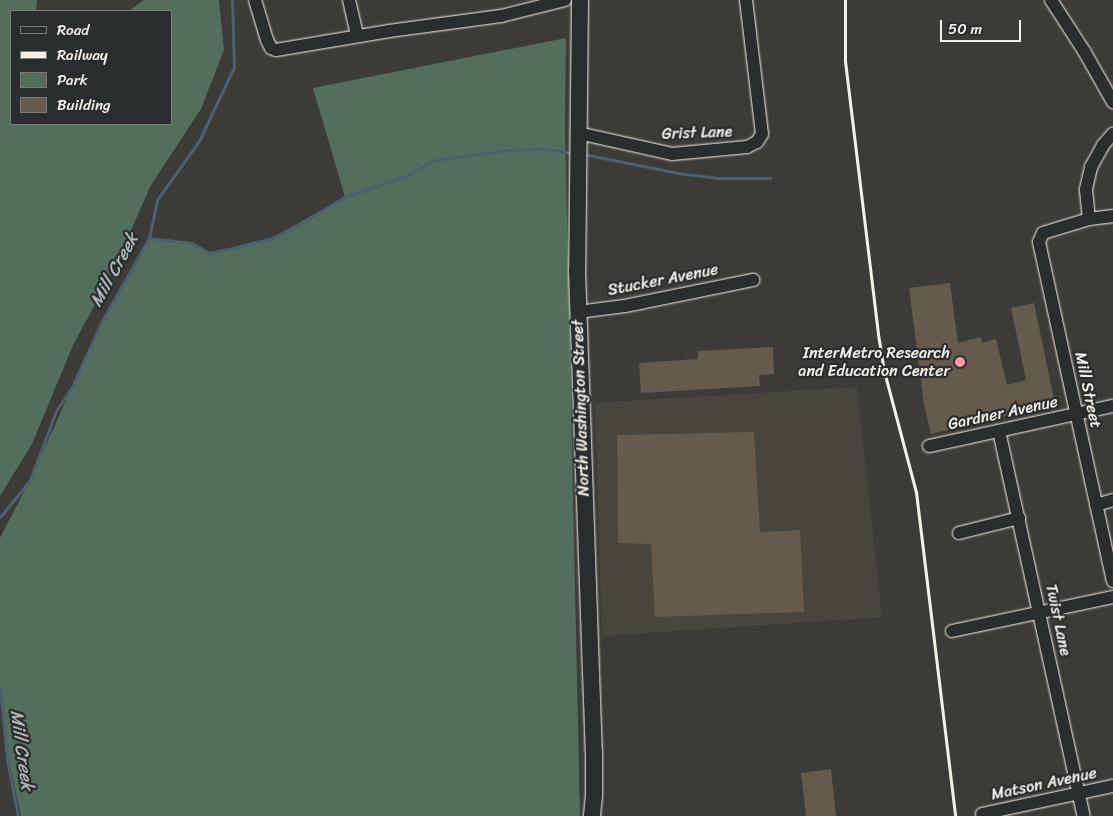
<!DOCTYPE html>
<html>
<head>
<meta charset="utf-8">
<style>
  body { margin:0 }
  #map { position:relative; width:1113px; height:816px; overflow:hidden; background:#3c3b37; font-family:Sriracha,sans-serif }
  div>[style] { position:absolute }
  .built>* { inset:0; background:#48453d }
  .green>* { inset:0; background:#536e5d }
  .stream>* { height:3px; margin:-1.5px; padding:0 1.5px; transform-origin:1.5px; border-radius:1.5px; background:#4c6170 }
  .building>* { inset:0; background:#655b4c }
  .roads { filter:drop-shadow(0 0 1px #f4f1e8) drop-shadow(0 0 1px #f4f1e8) }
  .minor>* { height:12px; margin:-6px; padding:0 6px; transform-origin:6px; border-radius:6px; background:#2a2d2e }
  .tertiary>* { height:16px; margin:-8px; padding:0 8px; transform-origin:8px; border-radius:8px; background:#2a2d2e }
  .rail>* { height:3px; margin:-1.5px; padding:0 1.5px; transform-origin:1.5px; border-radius:1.5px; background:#f4f1e8 }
  .dots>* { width:14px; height:14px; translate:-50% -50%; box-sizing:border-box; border:2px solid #2a2d2e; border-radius:50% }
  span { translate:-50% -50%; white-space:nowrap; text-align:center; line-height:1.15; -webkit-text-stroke:4.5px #2a2d2e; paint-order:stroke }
  .street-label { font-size:16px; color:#f4f1e8 }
  .poi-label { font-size:16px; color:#f4f1e8 }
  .right { translate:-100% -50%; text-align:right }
  .water-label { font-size:18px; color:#b1b7b8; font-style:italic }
  .legend { position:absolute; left:10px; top:10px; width:162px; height:115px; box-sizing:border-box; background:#2a2d2e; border:1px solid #7b7b78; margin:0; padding:6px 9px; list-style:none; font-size:15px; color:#f4f1e8 }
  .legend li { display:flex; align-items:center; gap:10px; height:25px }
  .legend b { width:25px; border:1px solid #7b7b78 }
  .scale { position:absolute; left:940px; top:20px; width:81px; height:22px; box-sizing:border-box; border:2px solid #f4f1e8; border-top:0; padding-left:6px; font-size:15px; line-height:18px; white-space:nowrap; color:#f4f1e8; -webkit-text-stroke:4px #2a2d2e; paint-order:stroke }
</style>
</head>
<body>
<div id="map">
  <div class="built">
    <div style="clip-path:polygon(857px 387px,882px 617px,602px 636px,595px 403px)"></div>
  </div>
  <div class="green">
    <div style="clip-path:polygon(0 0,37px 0,36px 11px,11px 11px,11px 124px,171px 124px,171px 11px,129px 11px,144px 0,219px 0,224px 50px,201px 109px,151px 185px,114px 269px,73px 345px,32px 444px,0 496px)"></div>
    <div style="clip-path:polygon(566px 38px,565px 128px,580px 816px,21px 816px,7px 751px,0 688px,0 538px,30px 480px,102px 321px,149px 238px,192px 243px,209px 253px,270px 239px,345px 197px,313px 88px)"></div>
  </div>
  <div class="stream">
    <div style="left:583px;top:154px;width:97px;rotate:11.3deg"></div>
    <div style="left:678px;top:173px;width:38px;rotate:7deg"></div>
    <div style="left:716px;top:178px;width:54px"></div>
    <div style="left:149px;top:238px;width:43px;rotate:6.6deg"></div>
    <div style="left:192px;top:243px;width:20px;rotate:30deg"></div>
    <div style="left:209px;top:253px;width:29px;rotate:-12deg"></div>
    <div style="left:237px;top:247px;width:34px;rotate:-14deg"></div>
    <div style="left:270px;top:239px;width:19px;rotate:-25deg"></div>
    <div style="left:287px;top:231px;width:67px;rotate:-30.4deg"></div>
    <div style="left:345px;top:197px;width:65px;rotate:-19deg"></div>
    <div style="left:406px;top:176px;width:33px;rotate:-29deg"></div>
    <div style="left:435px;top:160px;width:74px;rotate:-7.8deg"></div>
    <div style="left:508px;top:150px;width:37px;rotate:-2deg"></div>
    <div style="left:545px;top:149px;width:29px;rotate:8deg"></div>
    <div style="left:0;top:517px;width:48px;rotate:-51deg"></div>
    <div style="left:30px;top:480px;width:74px;rotate:-69.4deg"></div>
    <div style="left:56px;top:411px;width:29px;rotate:-56deg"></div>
    <div style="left:72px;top:387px;width:72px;rotate:-65.6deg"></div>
    <div style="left:102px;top:321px;width:95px;rotate:-60.5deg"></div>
    <div style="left:149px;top:238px;width:39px;rotate:-78deg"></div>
    <div style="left:157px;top:200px;width:72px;rotate:-54.6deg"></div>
    <div style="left:199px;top:141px;width:82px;rotate:-64.7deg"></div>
    <div style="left:234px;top:67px;width:67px;rotate:-91.7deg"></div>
    <div style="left:0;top:688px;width:71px;rotate:84.4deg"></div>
    <div style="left:7px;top:759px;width:58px;rotate:79.1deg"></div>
  </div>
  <div class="building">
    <div style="clip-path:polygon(950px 283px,958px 343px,981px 337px,982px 343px,996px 339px,1007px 385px,1026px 380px,1011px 308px,1034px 303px,1055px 404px,931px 434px,924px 405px,909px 288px)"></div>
    <div style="clip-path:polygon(773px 347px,774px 374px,759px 375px,760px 386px,641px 393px,639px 363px,698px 359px,698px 351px)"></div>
    <div style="clip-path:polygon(754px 432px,760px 532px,800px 530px,804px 612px,655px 617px,651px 544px,618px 543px,617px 435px)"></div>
    <div style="clip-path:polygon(831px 769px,836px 816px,806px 816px,801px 773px)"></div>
  </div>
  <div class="roads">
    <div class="minor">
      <div style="left:255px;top:0;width:42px;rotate:73.3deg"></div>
      <div style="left:267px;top:40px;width:9px;rotate:63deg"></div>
      <div style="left:271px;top:48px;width:5px;rotate:22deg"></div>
      <div style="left:276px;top:50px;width:115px;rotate:-9.5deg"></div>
      <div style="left:389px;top:31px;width:113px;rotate:-7.6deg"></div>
      <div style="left:501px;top:16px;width:66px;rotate:-14deg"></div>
      <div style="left:349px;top:0;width:37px;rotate:77deg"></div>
      <div style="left:1051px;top:0;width:61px;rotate:57.1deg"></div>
      <div style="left:1084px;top:51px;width:59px;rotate:60.4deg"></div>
      <div style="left:578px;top:133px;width:96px;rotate:12.6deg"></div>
      <div style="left:672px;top:154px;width:75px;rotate:-5.3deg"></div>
      <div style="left:747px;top:147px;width:11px;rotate:-27deg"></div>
      <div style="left:757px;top:142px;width:9px;rotate:-58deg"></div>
      <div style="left:762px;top:134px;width:135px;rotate:-96.8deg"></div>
      <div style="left:1113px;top:216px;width:24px;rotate:173deg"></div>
      <div style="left:1089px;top:219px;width:48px;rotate:163.1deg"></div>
      <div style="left:1043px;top:233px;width:10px;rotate:114deg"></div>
      <div style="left:1039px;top:242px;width:347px;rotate:77.7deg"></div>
      <div style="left:1089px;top:219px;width:30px;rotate:-96deg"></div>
      <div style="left:1086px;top:189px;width:23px;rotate:-77deg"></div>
      <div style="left:1091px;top:167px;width:25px;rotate:-61deg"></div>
      <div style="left:1103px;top:145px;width:15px;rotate:-48deg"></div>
      <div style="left:578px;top:312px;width:47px;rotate:-7.3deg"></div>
      <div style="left:625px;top:306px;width:131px;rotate:-11.5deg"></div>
      <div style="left:999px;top:431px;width:394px;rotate:77.6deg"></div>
      <div style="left:929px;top:446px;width:188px;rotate:-12.3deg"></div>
      <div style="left:1096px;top:505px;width:18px;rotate:-16deg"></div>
      <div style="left:959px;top:533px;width:62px;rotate:-14deg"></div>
      <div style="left:952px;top:631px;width:165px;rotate:-11.9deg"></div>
      <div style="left:982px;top:814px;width:134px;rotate:-12.1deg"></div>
    </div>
    <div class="tertiary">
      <div style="left:580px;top:0;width:271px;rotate:90.6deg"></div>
      <div style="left:577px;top:271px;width:481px;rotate:88deg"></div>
      <div style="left:594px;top:752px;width:44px;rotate:90deg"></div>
      <div style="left:594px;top:796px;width:20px;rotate:96deg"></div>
    </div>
  </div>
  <div class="rail">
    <div style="left:845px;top:0;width:61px;rotate:90deg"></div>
    <div style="left:845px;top:61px;width:275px;rotate:83.1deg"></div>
    <div style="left:878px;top:334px;width:37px;rotate:81deg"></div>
    <div style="left:884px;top:371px;width:125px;rotate:75.2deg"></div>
    <div style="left:916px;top:492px;width:326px;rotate:83.1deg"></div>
  </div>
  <div class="dots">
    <div style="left:960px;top:362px;background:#ff9aa2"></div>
  </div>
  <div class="street-label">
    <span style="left:697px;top:133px;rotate:-2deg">Grist Lane</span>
    <span style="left:663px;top:280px;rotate:-11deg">Stucker Avenue</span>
    <span style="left:1088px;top:390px;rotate:78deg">Mill Street</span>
    <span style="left:581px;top:408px;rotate:-92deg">North Washington Street</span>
    <span style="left:1003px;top:413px;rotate:-12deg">Gardner Avenue</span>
    <span style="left:1058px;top:620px;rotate:78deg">Twist Lane</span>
    <span style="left:1044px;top:784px;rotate:-12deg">Matson Avenue</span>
  </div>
  <div class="poi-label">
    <span class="right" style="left:950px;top:362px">InterMetro Research<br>and Education Center</span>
  </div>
  <div class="water-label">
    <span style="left:114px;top:270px;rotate:-61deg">Mill Creek</span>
    <span style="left:22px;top:750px;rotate:82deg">Mill Creek</span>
  </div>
  <ul class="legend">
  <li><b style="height:6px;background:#2a2d2e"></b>Road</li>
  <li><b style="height:6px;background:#f4f1e8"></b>Railway</li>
  <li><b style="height:14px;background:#536e5d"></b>Park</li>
  <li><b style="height:14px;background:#655b4c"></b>Building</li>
  </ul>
  <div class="scale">50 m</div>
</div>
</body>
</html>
